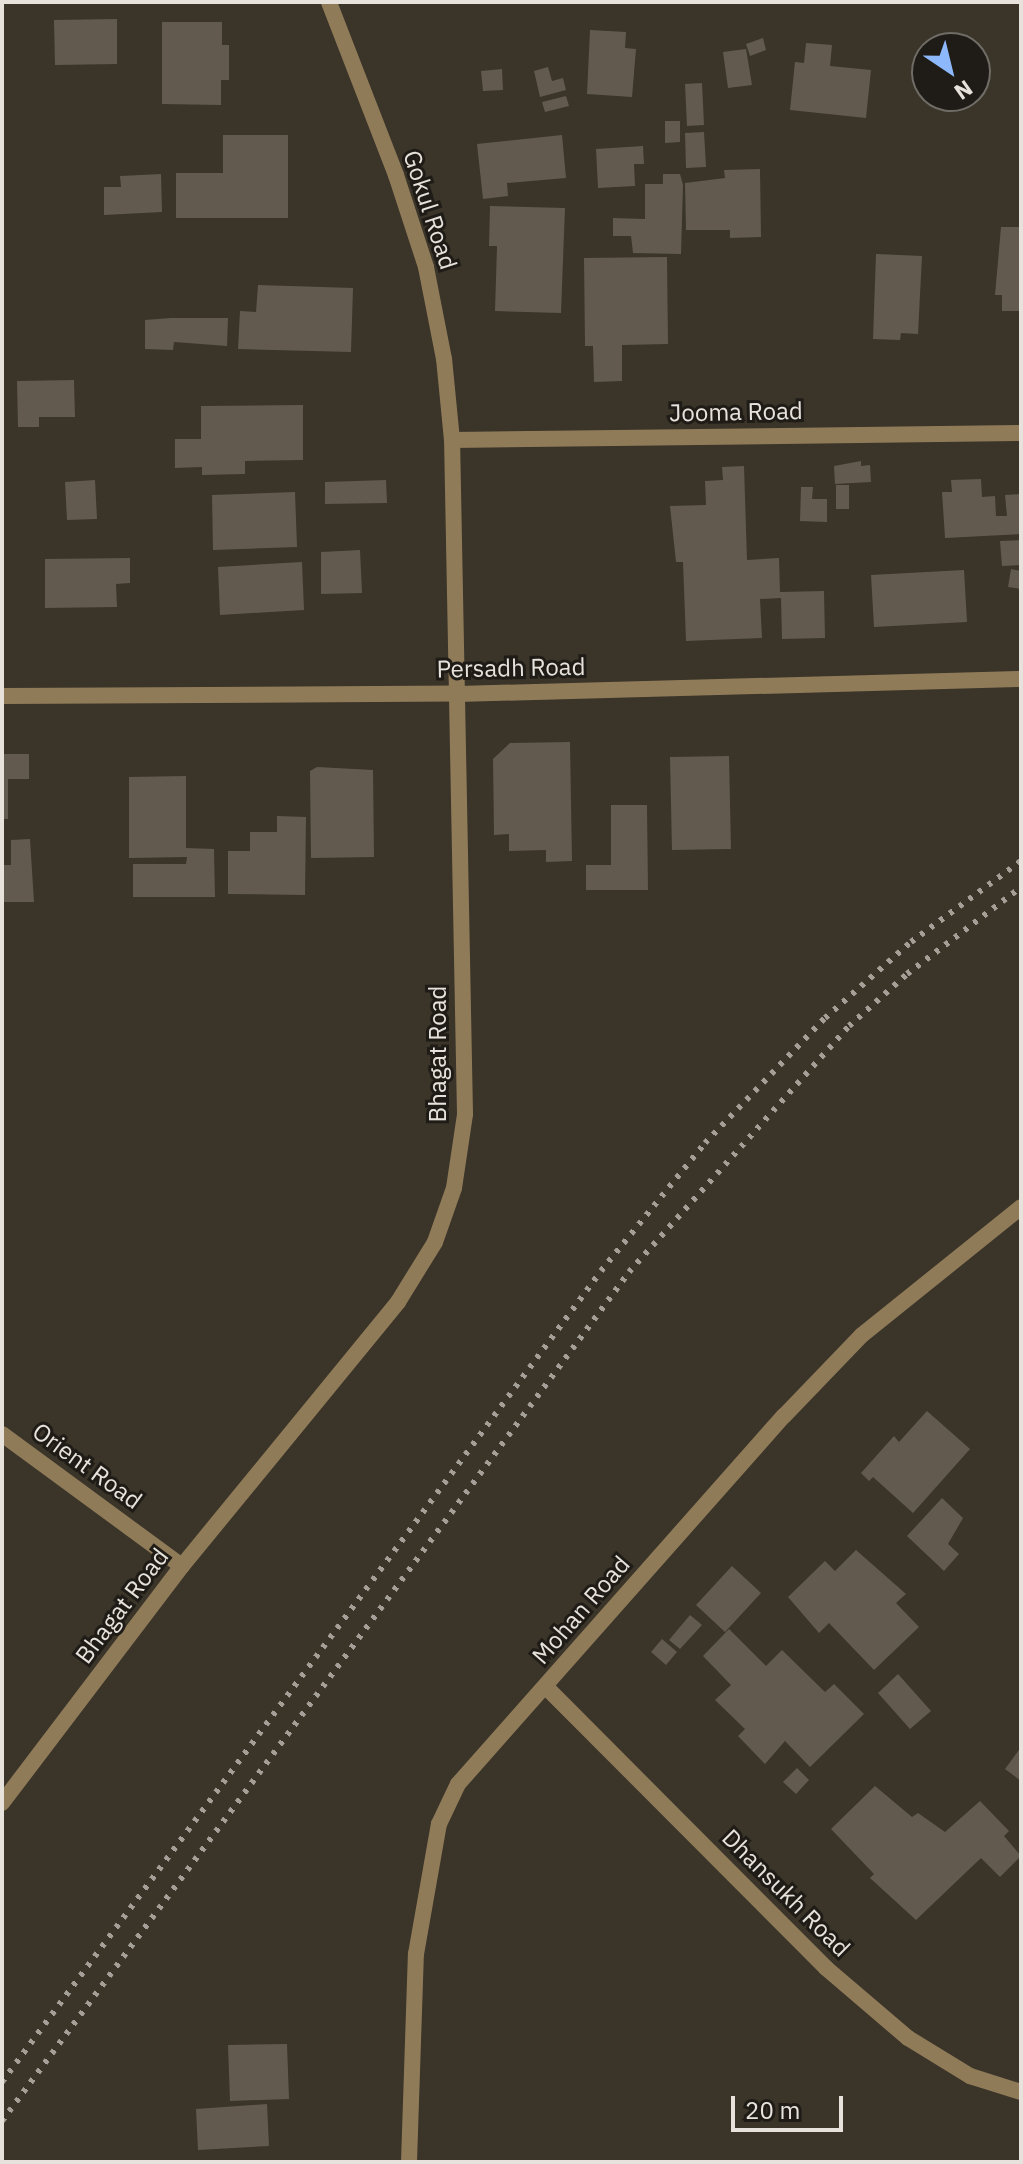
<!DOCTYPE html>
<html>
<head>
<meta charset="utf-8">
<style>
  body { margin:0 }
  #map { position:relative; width:1023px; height:2164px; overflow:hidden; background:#3a3429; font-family:"IBM Plex Sans",sans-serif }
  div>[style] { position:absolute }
  .building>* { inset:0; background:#625a4f }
  .minor>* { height:16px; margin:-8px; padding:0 8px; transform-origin:8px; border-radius:8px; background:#907b59 }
  .rail>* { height:6px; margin-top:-3px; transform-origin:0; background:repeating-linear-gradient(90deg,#a5a097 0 4px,transparent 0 12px) }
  span { translate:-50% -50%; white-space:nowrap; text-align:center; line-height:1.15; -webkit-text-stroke:6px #1f1c17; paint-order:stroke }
  .street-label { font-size:24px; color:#e7e3dc }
  .frame { position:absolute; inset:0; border:4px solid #e7e3dc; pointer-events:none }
  .north { position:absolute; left:911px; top:32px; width:80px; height:80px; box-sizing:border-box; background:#1f1c17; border:2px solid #6f6c66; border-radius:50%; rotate:145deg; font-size:22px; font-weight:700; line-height:32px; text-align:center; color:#e7e3dc }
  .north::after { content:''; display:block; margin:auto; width:28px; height:36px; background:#8db9fc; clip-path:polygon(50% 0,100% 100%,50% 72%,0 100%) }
  .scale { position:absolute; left:731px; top:2096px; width:112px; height:36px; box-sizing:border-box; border:4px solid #e7e3dc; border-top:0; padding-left:10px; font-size:24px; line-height:28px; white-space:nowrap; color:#e7e3dc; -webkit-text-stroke:6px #1f1c17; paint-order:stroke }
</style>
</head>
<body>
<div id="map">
  <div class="building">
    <div style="clip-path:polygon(117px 19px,117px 64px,55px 65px,54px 20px)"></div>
    <div style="clip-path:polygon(162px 22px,222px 22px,222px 45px,229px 45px,229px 80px,221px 80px,221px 105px,162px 104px)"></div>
    <div style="clip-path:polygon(590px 30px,626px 32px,625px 48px,636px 49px,632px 97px,587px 94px)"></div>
    <div style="clip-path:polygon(763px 38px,766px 50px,750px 56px,746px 44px)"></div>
    <div style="clip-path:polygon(806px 43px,832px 45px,830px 66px,871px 70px,866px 118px,790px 110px,795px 62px,804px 63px)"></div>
    <div style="clip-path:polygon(746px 49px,752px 85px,728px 88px,723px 52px)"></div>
    <div style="clip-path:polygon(548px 67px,552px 81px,563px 78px,566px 90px,540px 97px,534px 71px)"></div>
    <div style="clip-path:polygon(502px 69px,503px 90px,483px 91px,481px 71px)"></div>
    <div style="clip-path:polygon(702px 83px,704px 125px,687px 126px,685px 84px)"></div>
    <div style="clip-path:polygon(566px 96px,569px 106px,545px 112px,542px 102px)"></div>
    <div style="clip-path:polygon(665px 121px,680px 121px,680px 142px,665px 143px)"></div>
    <div style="clip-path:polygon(704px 132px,706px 167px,686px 168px,685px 133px)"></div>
    <div style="clip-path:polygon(223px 135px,288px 135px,288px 218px,176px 218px,176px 173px,223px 173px)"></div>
    <div style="clip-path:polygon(562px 135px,566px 178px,507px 183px,508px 196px,483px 199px,477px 144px)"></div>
    <div style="clip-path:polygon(643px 146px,644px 164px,634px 164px,635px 186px,598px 188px,596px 149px)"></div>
    <div style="clip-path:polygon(760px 169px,761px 237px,730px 238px,730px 230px,686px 230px,685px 183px,725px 178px,724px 170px)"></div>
    <div style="clip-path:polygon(161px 174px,162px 212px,104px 215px,104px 187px,121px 187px,120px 176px)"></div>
    <div style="clip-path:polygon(663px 174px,680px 174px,683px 185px,681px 254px,633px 253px,631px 236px,613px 236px,613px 218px,645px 219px,645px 184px,663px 184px)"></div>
    <div style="clip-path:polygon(490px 206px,565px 208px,561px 313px,495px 311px,497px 246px,489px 246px)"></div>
    <div style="clip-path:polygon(1001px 227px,1021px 227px,1021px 311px,1002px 311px,1002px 295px,995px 295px)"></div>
    <div style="clip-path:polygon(876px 254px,922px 256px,918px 334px,901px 333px,900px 340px,873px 339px)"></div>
    <div style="clip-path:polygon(667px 257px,668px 344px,622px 345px,622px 381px,594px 382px,593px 346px,585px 346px,584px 258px)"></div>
    <div style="clip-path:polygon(258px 285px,353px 288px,351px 352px,238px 349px,240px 311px,256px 312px)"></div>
    <div style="clip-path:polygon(171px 318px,228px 318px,227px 346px,174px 342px,173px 350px,145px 349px,145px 320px)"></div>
    <div style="clip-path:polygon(74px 380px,75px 417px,39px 417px,39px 427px,18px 427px,17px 381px)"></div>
    <div style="clip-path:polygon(303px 405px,303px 460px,245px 461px,245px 474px,202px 475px,202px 467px,175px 468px,175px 439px,201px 439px,201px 406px)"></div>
    <div style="clip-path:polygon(861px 461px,861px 466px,870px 465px,871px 482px,835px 484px,834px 466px)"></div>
    <div style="clip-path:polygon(744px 466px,747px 560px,779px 558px,780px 592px,824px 591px,825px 638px,782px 639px,781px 598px,760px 599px,762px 638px,686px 641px,683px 562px,676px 562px,670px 506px,706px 505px,705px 481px,723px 480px,722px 467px)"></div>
    <div style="clip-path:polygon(981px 479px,982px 497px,995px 496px,996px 516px,1007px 516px,1005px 495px,1021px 494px,1021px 534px,945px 538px,942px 492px,952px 492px,951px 480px)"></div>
    <div style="clip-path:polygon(95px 480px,97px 519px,67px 520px,65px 482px)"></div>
    <div style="clip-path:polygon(386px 480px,387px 503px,325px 504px,325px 482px)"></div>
    <div style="clip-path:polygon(836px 485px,849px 485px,849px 509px,836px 509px)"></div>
    <div style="clip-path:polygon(801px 487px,813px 487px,812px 499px,827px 499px,827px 522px,800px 521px)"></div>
    <div style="clip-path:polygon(295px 492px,297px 547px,213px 550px,212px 495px)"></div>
    <div style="clip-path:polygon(1021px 540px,1021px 565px,1002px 566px,1000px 541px)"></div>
    <div style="clip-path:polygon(360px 550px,362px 593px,321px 594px,321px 552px)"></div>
    <div style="clip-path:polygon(130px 558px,130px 583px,116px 584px,117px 607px,45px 608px,45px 559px)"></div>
    <div style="clip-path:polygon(302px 562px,304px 610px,220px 615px,218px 567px)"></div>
    <div style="clip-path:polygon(1011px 569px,1021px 571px,1021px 589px,1008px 587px)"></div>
    <div style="clip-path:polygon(964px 570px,967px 622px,874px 627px,871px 575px)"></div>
    <div style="clip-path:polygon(570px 742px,572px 861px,546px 862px,546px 850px,509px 851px,509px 834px,494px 835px,493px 759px,510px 743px)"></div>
    <div style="clip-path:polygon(2px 754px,29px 754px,29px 779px,8px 779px,8px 819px,2px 819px)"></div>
    <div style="clip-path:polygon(729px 756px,731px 849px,672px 850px,670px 757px)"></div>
    <div style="clip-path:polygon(317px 767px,373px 770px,374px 857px,311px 858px,310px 771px)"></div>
    <div style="clip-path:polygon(186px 776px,186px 848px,214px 849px,215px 897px,133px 897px,133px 864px,186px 864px,187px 857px,129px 858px,129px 777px)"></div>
    <div style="clip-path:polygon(611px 805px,647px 805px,648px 890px,586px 890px,586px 865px,611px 865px)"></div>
    <div style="clip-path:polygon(277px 816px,306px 817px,305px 895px,228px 894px,228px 851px,250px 851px,250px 832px,277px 832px)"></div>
    <div style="clip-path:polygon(30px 839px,34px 902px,2px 902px,2px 865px,11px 865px,11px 840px)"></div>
    <div style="clip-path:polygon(927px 1411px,970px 1449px,913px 1513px,873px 1477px,869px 1481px,861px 1473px,894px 1436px,899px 1442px)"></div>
    <div style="clip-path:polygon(942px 1498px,963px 1518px,948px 1544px,959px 1554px,944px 1571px,907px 1536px)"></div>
    <div style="clip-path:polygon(856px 1550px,906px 1594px,896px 1603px,919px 1627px,874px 1670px,829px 1623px,819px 1633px,788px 1597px,825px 1561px,835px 1571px)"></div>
    <div style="clip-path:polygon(732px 1566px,761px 1593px,725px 1632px,696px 1605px)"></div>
    <div style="clip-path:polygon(690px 1615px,702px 1625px,680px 1649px,669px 1640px)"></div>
    <div style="clip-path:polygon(729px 1629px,766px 1666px,782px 1650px,825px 1692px,834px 1684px,864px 1714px,810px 1767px,785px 1741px,765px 1764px,738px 1736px,745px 1729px,715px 1700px,731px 1685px,703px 1656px)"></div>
    <div style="clip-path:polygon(662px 1639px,677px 1652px,666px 1665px,651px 1652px)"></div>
    <div style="clip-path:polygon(898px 1674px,931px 1711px,910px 1729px,878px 1693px)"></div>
    <div style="clip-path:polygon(1021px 1747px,1021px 1781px,1005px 1769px)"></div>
    <div style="clip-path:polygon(797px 1768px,809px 1780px,796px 1794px,783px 1782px)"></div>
    <div style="clip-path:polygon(875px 1786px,912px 1817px,918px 1813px,945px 1832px,980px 1801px,1009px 1831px,1004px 1836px,1021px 1856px,1000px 1877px,981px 1858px,916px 1920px,870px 1878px,874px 1874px,831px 1829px)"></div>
    <div style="clip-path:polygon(287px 2044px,289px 2099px,230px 2101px,228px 2045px)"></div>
    <div style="clip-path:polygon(267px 2104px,269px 2146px,198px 2150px,196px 2109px)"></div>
  </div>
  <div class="minor">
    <div style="left:452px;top:440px;width:569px;rotate:-0.7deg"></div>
    <div style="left:2px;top:696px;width:456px;rotate:-0.3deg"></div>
    <div style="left:458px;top:694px;width:563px;rotate:-1.53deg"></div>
    <div style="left:2px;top:1434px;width:223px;rotate:36.3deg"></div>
    <div style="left:546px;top:1687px;width:397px;rotate:45.1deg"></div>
    <div style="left:826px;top:1968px;width:108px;rotate:40.5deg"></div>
    <div style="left:908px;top:2038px;width:73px;rotate:31.5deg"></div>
    <div style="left:970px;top:2076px;width:53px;rotate:17.4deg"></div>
    <div style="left:2px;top:1803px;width:298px;rotate:-52.8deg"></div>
    <div style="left:182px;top:1566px;width:341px;rotate:-50.7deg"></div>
    <div style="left:398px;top:1302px;width:70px;rotate:-58.3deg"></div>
    <div style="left:435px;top:1242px;width:57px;rotate:-70.6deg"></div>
    <div style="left:454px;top:1188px;width:75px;rotate:-81.5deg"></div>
    <div style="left:465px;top:1114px;width:674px;rotate:-91.1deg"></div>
    <div style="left:452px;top:440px;width:81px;rotate:-95.6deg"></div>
    <div style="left:444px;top:359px;width:94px;rotate:-101.1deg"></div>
    <div style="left:426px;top:267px;width:97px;rotate:-108.1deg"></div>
    <div style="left:396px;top:175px;width:186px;rotate:-111.2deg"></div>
    <div style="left:409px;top:2162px;width:208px;rotate:-88.1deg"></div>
    <div style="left:416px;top:1954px;width:132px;rotate:-80deg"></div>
    <div style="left:439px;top:1824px;width:44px;rotate:-64.6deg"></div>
    <div style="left:458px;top:1784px;width:492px;rotate:-48.5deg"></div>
    <div style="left:784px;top:1416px;width:112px;rotate:-46.1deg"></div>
    <div style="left:862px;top:1335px;width:204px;rotate:-38.8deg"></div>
  </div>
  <div class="rail">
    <div style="left:2px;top:2082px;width:1008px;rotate:-53.55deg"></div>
    <div style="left:601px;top:1271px;width:165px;rotate:-50.9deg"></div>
    <div style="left:705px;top:1143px;width:173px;rotate:-46.2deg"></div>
    <div style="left:825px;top:1018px;width:115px;rotate:-41.5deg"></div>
    <div style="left:911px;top:942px;width:137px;rotate:-36.4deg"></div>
    <div style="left:2px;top:2121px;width:1055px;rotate:-53.55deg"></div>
    <div style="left:629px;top:1272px;width:330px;rotate:-48.2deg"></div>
    <div style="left:849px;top:1026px;width:78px;rotate:-41.9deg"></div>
    <div style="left:907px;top:974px;width:143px;rotate:-37.3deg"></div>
  </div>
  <div class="street-label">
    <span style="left:430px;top:210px;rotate:72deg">Gokul Road</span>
    <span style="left:736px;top:412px;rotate:-1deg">Jooma Road</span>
    <span style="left:511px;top:668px;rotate:-1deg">Persadh Road</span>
    <span style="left:438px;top:1054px;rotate:-90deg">Bhagat Road</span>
    <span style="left:87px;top:1466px;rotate:36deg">Orient Road</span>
    <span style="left:122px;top:1606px;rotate:-53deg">Bhagat Road</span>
    <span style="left:581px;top:1610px;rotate:-49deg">Mohan Road</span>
    <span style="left:786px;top:1893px;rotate:45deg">Dhansukh Road</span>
  </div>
  <div class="frame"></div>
  <div class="north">N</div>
  <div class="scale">20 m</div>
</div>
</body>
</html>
